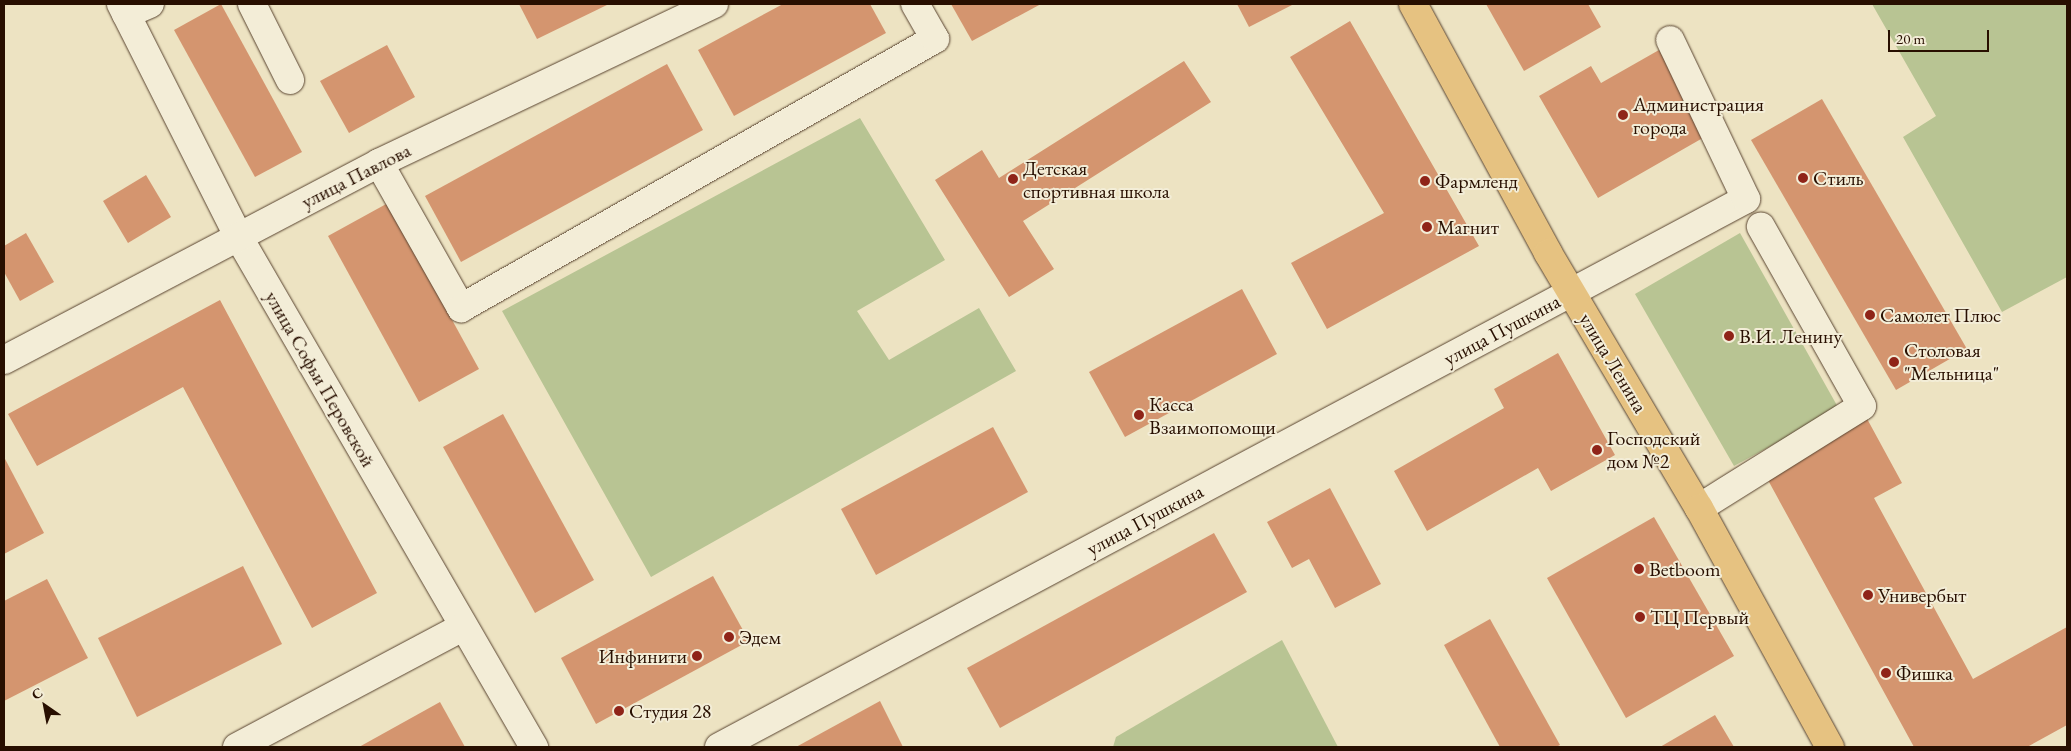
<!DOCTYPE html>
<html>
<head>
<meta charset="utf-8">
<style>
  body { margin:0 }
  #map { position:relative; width:2071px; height:751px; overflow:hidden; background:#ede3c2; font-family:"EB Garamond",serif }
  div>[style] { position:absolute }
  .green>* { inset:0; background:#b8c493 }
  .building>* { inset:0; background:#d4956f }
  .roads { filter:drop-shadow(0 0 1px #594430) drop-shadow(0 0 1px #594430) }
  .minor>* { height:28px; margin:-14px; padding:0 14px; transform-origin:14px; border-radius:14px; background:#f3edd7 }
  .major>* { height:28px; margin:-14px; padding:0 14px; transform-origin:14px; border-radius:14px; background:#e6c281 }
  .dots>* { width:14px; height:14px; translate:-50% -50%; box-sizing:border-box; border:2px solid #f3edd7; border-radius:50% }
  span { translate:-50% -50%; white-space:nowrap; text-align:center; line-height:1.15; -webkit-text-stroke:4px #f3edd7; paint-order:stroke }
  .poi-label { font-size:20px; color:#280f00 }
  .left { translate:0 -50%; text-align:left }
  .right { translate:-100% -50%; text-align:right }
  .street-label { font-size:20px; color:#280f00 }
  .frame { position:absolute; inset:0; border:5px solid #280f00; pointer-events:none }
  .north { position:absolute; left:20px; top:681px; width:50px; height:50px; -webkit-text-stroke:4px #f3edd7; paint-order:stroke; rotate:327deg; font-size:14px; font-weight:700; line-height:20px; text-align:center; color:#280f00 }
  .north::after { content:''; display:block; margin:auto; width:18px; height:22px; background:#280f00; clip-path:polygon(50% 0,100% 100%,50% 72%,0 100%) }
  .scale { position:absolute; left:1888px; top:30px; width:101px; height:22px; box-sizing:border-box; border:2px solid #280f00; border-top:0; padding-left:6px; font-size:15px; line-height:18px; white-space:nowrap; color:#280f00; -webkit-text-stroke:4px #f3edd7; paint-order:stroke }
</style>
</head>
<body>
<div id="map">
  <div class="green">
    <div style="clip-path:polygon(1872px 4px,2067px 4px,2067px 277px,2002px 312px,1903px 137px,1936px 116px)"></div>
    <div style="clip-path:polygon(860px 118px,945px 260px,857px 311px,889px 360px,979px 308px,1016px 371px,651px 577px,502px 311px)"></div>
    <div style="clip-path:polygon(1740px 233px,1839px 409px,1734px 466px,1635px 294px)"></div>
    <div style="clip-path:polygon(1282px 640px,1338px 747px,1113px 747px,1116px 737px)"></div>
  </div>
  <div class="building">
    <div style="clip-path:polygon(221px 4px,302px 152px,255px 177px,174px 30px)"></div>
    <div style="clip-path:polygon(519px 4px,609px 4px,537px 39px)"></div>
    <div style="clip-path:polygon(783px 4px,870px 4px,886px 33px,734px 116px,698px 50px)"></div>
    <div style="clip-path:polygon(951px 4px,1041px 4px,972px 41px)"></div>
    <div style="clip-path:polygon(1237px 4px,1294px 4px,1249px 27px)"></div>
    <div style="clip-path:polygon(1486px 4px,1588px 4px,1601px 27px,1524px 71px)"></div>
    <div style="clip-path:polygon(1350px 21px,1479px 246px,1327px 329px,1291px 263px,1384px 213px,1290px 57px)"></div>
    <div style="clip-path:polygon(387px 45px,415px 97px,349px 133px,320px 81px)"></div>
    <div style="clip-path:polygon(1659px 50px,1708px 135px,1598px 198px,1539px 96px,1591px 66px,1601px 83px)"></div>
    <div style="clip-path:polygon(1184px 61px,1211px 102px,1023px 221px,1054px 269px,1009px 297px,935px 180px,982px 150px,999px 178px)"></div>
    <div style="clip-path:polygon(667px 64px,703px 130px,461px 262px,425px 196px)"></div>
    <div style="clip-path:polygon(1822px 99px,1967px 349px,1896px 390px,1751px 140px)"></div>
    <div style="clip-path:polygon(146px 175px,171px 217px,128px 243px,103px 201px)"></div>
    <div style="clip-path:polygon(388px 203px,479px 369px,419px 402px,328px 236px)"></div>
    <div style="clip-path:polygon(26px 233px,54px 282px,20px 301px,4px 272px,4px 246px)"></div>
    <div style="clip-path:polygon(1242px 289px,1277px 354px,1125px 437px,1089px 372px)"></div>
    <div style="clip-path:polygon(220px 300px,377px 593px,312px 628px,183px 387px,37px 466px,8px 414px)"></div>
    <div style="clip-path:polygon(1558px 353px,1615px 455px,1551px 491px,1538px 468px,1427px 531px,1394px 471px,1504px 408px,1494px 389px)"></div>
    <div style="clip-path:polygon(503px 414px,594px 580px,535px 613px,443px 447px)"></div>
    <div style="clip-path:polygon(1865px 415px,1902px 483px,1874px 498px,1973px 679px,2067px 627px,2067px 725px,2027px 747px,1914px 747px,1763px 471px)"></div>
    <div style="clip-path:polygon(993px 427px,1028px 492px,876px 575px,841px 509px)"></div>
    <div style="clip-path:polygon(4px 457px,44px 533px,4px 554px)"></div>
    <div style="clip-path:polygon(1330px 488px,1381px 584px,1335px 608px,1309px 559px,1292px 568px,1267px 522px)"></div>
    <div style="clip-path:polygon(1654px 517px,1734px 656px,1626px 718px,1547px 578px)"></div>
    <div style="clip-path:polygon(1214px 533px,1247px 592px,1000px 728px,967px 668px)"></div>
    <div style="clip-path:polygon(243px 566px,282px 644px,137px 717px,98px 638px)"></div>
    <div style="clip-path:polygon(713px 576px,749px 641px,596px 724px,561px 658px)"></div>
    <div style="clip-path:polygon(47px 579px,88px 658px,4px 701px,4px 601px)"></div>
    <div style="clip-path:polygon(1490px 619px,1560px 745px,1556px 747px,1500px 747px,1444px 645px)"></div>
    <div style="clip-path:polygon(880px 701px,903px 747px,796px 747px)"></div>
    <div style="clip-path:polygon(440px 702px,465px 747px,359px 747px)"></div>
    <div style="clip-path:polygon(1715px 715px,1734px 747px,1660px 747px)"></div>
  </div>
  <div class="roads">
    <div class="minor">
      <div style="left:121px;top:4px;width:260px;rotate:63.2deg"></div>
      <div style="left:238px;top:236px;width:591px;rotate:59.92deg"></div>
      <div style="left:252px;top:4px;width:85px;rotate:63.4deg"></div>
      <div style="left:126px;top:14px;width:26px;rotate:-23deg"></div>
      <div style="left:379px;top:163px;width:167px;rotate:60.5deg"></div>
      <div style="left:461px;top:308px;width:545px;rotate:-29.58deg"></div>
      <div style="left:935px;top:39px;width:40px;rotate:-119.7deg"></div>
      <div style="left:4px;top:360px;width:424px;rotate:-27.7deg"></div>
      <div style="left:379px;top:163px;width:371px;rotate:-25.4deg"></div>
      <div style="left:1699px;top:508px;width:192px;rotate:-32deg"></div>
      <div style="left:1862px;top:406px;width:206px;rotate:-119.4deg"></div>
      <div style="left:237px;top:747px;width:256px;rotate:-28deg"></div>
      <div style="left:719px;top:747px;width:1164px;rotate:-28.08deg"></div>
      <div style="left:1746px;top:199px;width:176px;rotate:-115.5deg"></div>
    </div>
    <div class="major">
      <div style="left:1413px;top:4px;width:283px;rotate:61.5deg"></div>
      <div style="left:1548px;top:253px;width:296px;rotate:59.4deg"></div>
      <div style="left:1699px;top:508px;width:273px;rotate:61.3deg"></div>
    </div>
  </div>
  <div class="dots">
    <div style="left:1623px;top:115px;background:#8f2418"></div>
    <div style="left:1803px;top:178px;background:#8f2418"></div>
    <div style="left:1013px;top:179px;background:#8f2418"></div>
    <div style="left:1425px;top:181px;background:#8f2418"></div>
    <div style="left:1427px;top:227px;background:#8f2418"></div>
    <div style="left:1870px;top:315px;background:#8f2418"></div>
    <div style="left:1729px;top:336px;background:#8f2418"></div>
    <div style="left:1894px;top:362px;background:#8f2418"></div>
    <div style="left:1139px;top:415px;background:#8f2418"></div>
    <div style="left:1597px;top:450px;background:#8f2418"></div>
    <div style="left:1639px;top:569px;background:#8f2418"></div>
    <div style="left:1868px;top:595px;background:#8f2418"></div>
    <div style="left:1640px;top:617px;background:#8f2418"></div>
    <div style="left:729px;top:637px;background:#8f2418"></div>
    <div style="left:697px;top:656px;background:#8f2418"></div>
    <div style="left:1886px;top:673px;background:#8f2418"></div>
    <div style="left:619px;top:711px;background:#8f2418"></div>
  </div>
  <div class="poi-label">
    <span class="left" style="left:1633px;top:116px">Администрация<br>города</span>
    <span class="left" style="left:1023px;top:180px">Детская<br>спортивная школа</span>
    <span class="left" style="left:1813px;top:178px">Стиль</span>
    <span class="left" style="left:1435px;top:181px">Фармленд</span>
    <span class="left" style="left:1437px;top:227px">Магнит</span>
    <span class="left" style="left:1880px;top:315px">Самолет Плюс</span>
    <span class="left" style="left:1739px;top:336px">В.И. Ленину</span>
    <span class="left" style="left:1904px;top:362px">Столовая<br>"Мельница"</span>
    <span class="left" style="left:1149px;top:416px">Касса<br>Взаимопомощи</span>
    <span class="left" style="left:1607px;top:450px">Господский<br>дом №2</span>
    <span class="left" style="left:1649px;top:569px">Betboom</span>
    <span class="left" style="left:1878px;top:595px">Универбыт</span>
    <span class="left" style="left:1650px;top:617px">ТЦ Первый</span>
    <span class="left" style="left:739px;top:637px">Эдем</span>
    <span class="right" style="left:687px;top:656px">Инфинити</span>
    <span class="left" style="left:1896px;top:673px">Фишка</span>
    <span class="left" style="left:629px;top:711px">Студия 28</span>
  </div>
  <div class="street-label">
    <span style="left:356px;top:176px;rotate:-27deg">улица Павлова</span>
    <span style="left:1502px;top:330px;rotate:-28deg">улица Пушкина</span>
    <span style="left:1613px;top:363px;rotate:59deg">улица Ленина</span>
    <span style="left:320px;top:379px;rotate:60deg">улица Софьи Перовской</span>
    <span style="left:1145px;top:520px;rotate:-28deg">улица Пушкина</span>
  </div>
  <div class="frame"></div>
  <div class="north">С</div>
  <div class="scale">20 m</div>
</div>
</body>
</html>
